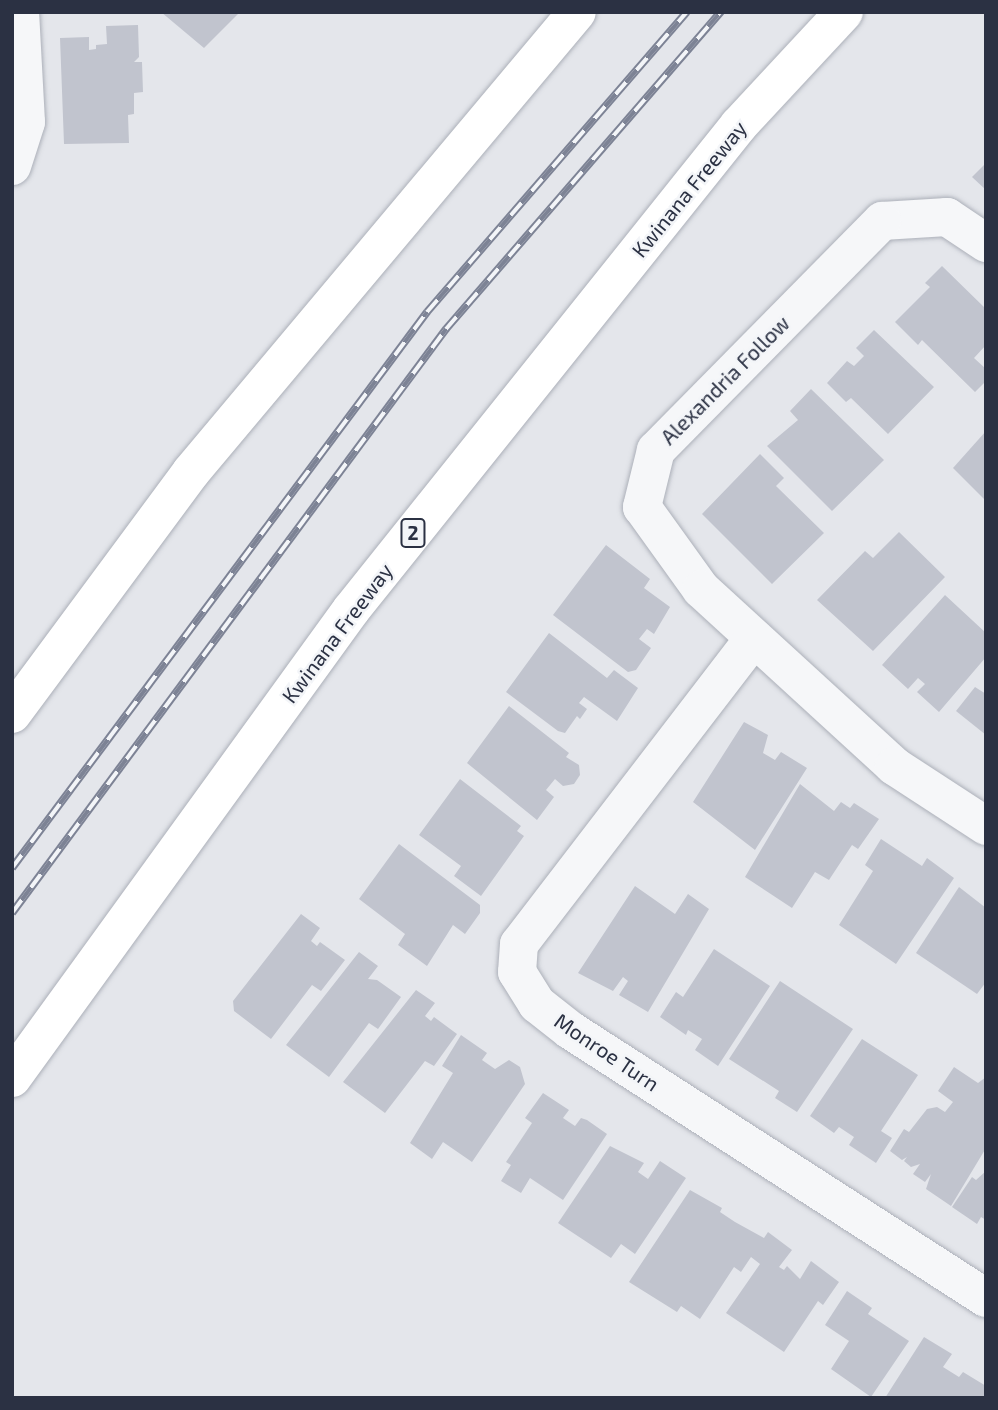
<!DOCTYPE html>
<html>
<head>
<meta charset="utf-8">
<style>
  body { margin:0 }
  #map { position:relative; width:998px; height:1410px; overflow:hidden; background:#e4e6eb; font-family:"Exo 2",sans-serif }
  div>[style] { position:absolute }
  .building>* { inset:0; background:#c1c4ce }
  .roads { filter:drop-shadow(0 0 2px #acb0b9) drop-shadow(0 0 2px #acb0b9) }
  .minor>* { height:38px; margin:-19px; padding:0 19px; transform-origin:19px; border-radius:19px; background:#f6f7f9 }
  .motorway>* { height:38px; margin:-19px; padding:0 19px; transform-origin:19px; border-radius:19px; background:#fff }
  .rail>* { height:8px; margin-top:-4px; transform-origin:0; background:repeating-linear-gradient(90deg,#f3f5f8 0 16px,#7d8395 0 32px); box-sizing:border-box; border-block:2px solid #7d8395 }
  span { translate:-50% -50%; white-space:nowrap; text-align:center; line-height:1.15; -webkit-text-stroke:5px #f3f5f8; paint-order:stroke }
  .shield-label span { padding:2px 5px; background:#f3f5f8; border:2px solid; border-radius:5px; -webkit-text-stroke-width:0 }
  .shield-label { font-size:19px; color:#2b3143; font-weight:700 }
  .street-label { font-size:21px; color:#2b3143 }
  .frame { position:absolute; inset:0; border:14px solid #2b3143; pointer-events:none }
</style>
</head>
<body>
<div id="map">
  <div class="building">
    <div style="clip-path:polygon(161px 12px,240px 12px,204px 48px)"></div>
    <div style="clip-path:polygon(138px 25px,139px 57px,134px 62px,142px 62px,143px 92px,134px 93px,134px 114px,128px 115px,129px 143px,64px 144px,60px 38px,89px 37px,89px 50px,96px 49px,96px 45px,107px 44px,106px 26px)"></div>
    <div style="clip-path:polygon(986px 163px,986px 190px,972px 177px)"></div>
    <div style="clip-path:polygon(942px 266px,986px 309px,986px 345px,974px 358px,986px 369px,986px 381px,975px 392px,922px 340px,918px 345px,895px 322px,930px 287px,925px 283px)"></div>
    <div style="clip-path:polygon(874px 330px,934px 387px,888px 434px,851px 398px,846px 402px,827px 383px,847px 361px,854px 366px,864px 356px,856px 348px)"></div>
    <div style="clip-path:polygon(811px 389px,884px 460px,832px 511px,767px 446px,798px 420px,790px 411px)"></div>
    <div style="clip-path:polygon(986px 431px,986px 501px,953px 468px)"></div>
    <div style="clip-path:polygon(760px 454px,784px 478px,776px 486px,824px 533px,772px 584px,702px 514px)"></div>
    <div style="clip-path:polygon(899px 532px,945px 577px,873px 651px,817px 600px,865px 551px,873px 558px)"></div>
    <div style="clip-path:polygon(606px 545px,650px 579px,644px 588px,670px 607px,654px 634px,647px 629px,639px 639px,651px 648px,636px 670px,628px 672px,553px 615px)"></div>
    <div style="clip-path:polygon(945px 595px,986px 633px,986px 657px,939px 712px,917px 692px,925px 684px,918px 678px,908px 689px,882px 665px)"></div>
    <div style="clip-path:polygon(549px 633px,607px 678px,614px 670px,638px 688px,617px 721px,584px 697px,579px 703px,587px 709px,580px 719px,577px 716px,565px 733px,558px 731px,506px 692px)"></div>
    <div style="clip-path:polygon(975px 687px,986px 694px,986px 735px,956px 711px)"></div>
    <div style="clip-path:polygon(509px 706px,569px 753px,566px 757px,579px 765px,580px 775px,574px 784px,563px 786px,555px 779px,546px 790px,554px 797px,537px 820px,467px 763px)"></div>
    <div style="clip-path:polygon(744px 722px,768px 735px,763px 753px,775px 760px,781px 752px,807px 768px,755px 850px,693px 802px)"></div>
    <div style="clip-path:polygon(460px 779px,521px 826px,517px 831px,524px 836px,481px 896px,454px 876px,461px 866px,419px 835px)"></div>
    <div style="clip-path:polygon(800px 784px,834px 811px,841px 802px,850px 808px,854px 803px,879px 819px,858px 849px,852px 845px,829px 880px,815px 872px,792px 908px,745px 877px)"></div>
    <div style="clip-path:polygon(881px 839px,922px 866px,927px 858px,954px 878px,896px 964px,839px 925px,873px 871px,865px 865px)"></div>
    <div style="clip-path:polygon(399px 844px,480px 905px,480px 913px,465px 934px,453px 925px,427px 966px,398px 945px,405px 934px,359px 899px)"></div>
    <div style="clip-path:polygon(635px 886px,675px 914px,688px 894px,709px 909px,648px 1012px,619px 995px,628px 981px,623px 977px,613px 991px,578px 973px)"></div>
    <div style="clip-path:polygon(959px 887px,986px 908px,986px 982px,977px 994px,916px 953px)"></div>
    <div style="clip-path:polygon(301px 914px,320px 928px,311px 941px,317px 946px,320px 942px,345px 960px,321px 991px,312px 985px,271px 1039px,234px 1011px,233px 1001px)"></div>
    <div style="clip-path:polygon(714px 949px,770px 986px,718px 1066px,695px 1050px,702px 1039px,688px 1030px,686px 1035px,660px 1017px,676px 992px,683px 997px)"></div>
    <div style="clip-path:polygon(359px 952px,378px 966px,368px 979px,377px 980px,401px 997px,378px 1029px,369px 1023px,329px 1077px,286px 1045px)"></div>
    <div style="clip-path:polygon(780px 981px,853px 1029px,797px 1112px,775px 1098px,779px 1091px,729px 1059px)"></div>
    <div style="clip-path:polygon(416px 990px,435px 1003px,425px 1016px,431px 1021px,434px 1017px,457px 1034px,434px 1066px,425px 1061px,385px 1113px,343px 1082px)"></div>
    <div style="clip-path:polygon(461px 1035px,487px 1053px,482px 1060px,495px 1069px,509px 1060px,520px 1067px,525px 1084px,472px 1162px,443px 1142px,432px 1159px,410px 1143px,453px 1073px,442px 1066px)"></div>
    <div style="clip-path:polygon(862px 1039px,918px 1075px,881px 1131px,892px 1138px,876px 1163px,849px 1145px,854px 1137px,839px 1127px,834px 1133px,810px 1116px)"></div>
    <div style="clip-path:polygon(954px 1067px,978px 1083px,986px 1077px,986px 1148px,951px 1206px,926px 1189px,931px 1174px,925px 1182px,913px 1174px,920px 1164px,911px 1167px,904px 1161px,907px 1157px,902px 1160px,890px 1151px,904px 1129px,909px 1132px,927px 1109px,937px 1107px,945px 1112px,953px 1102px,938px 1091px)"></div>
    <div style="clip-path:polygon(543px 1093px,569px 1110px,563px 1118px,575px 1126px,581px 1118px,587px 1120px,607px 1134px,563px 1200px,530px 1178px,521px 1193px,501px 1181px,511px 1165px,506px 1162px,532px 1123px,525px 1118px)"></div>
    <div style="clip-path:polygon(610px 1146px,644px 1163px,638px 1172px,648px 1179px,660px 1161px,686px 1178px,635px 1254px,621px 1244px,611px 1258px,558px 1223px)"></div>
    <div style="clip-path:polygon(986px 1171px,986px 1220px,981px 1217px,977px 1224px,952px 1207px,972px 1177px,976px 1180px)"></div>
    <div style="clip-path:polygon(690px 1190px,722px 1208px,720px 1212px,735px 1222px,764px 1238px,768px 1232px,792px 1250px,779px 1267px,784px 1270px,787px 1266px,800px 1279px,811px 1261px,839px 1282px,823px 1305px,818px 1301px,784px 1352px,726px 1313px,760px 1264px,751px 1257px,741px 1272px,734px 1267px,700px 1319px,681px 1306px,677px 1312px,629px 1282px)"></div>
    <div style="clip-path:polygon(847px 1291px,872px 1308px,868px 1314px,909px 1341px,871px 1397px,831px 1369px,849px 1341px,825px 1325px)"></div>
    <div style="clip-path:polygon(924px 1337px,952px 1354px,943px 1367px,959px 1377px,963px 1372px,986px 1386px,984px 1398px,885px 1398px)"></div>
  </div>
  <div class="roads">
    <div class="minor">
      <div style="left:12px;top:166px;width:46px;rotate:-72.3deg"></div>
      <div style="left:26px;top:122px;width:110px;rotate:-93.1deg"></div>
      <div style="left:986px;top:243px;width:47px;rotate:-146.3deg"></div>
      <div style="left:947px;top:217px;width:65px;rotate:176.5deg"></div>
      <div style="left:882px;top:221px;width:322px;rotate:134.6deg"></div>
      <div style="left:656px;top:450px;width:59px;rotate:103.8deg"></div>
      <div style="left:642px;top:507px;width:101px;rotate:54.3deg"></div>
      <div style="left:701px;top:589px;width:262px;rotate:42.5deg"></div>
      <div style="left:894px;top:766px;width:110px;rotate:33.1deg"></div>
      <div style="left:754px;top:638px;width:386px;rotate:127.5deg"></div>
      <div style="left:519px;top:944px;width:28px;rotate:94deg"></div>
      <div style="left:517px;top:972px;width:38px;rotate:58deg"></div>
      <div style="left:537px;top:1004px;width:42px;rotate:38.2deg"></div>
      <div style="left:570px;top:1030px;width:495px;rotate:32.8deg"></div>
    </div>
    <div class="motorway">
      <div style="left:12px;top:714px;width:301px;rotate:-53.5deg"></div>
      <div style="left:191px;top:472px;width:600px;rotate:-50deg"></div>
      <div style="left:12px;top:1078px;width:578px;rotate:-54.08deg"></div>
      <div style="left:351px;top:610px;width:621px;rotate:-51.34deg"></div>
      <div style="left:739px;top:125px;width:154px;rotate:-47.1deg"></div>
    </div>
  </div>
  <div class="rail">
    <div style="left:12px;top:868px;width:694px;rotate:-53.26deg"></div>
    <div style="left:427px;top:312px;width:397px;rotate:-49.1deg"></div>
    <div style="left:12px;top:913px;width:728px;rotate:-53.38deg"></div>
    <div style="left:446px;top:329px;width:420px;rotate:-49.1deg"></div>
  </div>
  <div class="shield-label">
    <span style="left:413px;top:533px">2</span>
  </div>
  <div class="street-label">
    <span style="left:689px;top:189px;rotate:-51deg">Kwinana Freeway</span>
    <span style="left:725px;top:380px;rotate:-45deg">Alexandria Follow</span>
    <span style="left:337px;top:633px;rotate:-53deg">Kwinana Freeway</span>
    <span style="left:607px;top:1052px;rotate:34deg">Monroe Turn</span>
  </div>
  <div class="frame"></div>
</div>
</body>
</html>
